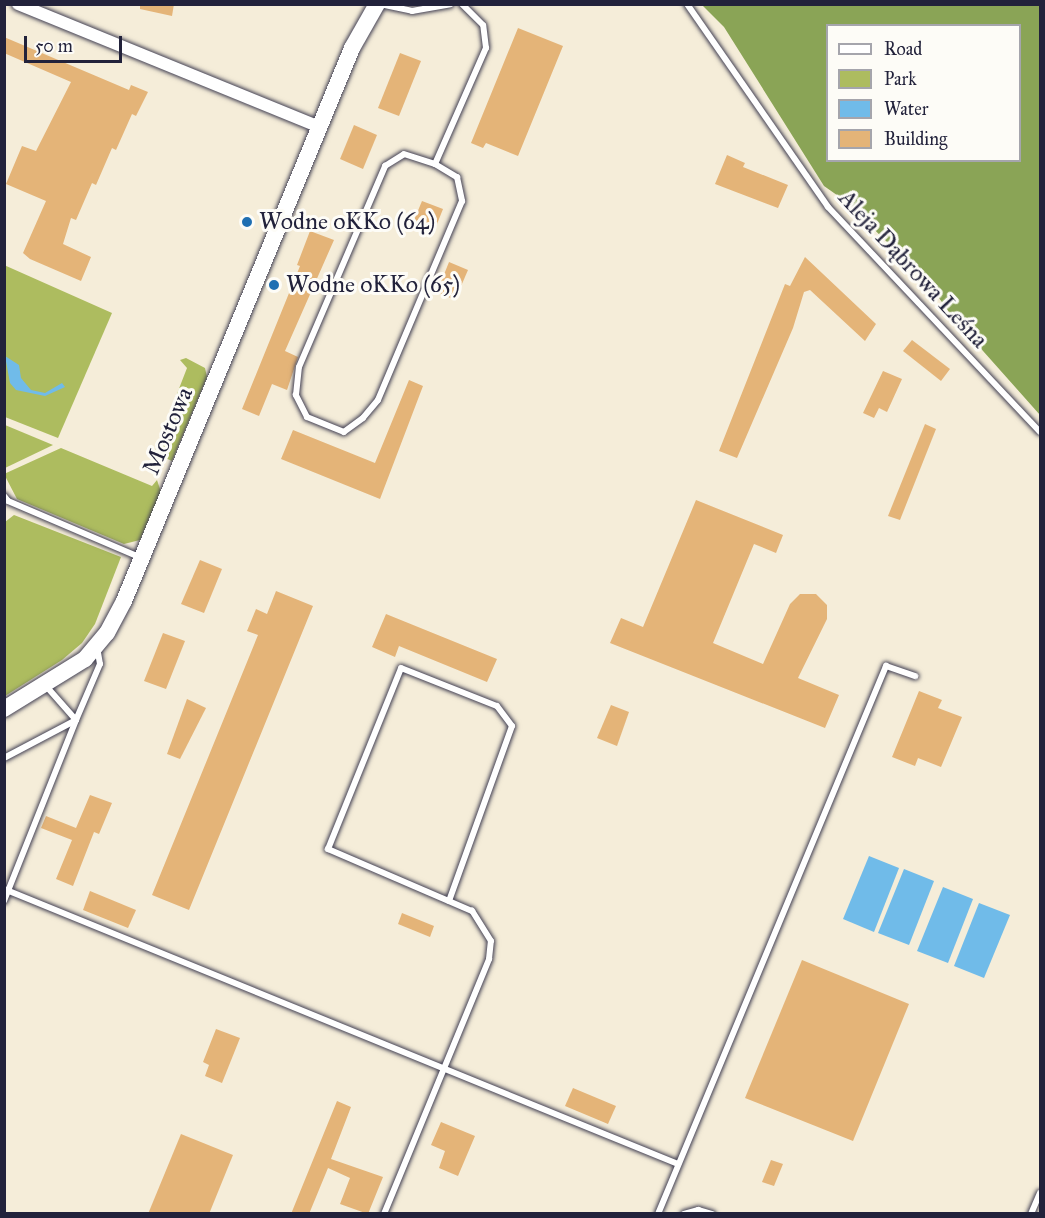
<!DOCTYPE html>
<html>
<head>
<meta charset="utf-8">
<style>
  body { margin:0 }
  #map { position:relative; width:1045px; height:1218px; overflow:hidden; background:#f5edd9; font-family:"IM FELL Great Primer",serif }
  div>[style] { position:absolute }
  .green>* { inset:0; background:#adbc5f }
  .forest>* { inset:0; background:#8aa456 }
  .water>* { inset:0; background:#70bbe9 }
  .building>* { inset:0; background:#e4b478 }
  .roads { filter:drop-shadow(0 0 2px #424053) drop-shadow(0 0 2px #424053) }
  .lane>* { height:6px; margin:-3px; padding:0 3px; transform-origin:3px; border-radius:3px; background:#fff }
  .street>* { height:12px; margin:-6px; padding:0 6px; transform-origin:6px; border-radius:6px; background:#fff }
  .secondary>* { height:16px; margin:-8px; padding:0 8px; transform-origin:8px; border-radius:8px; background:#fff }
  .dots>* { width:16px; height:16px; translate:-50% -50%; box-sizing:border-box; border:3px solid #fdfcf7; border-radius:50% }
  span { translate:-50% -50%; white-space:nowrap; text-align:center; line-height:1.15; -webkit-text-stroke:6px #fdfcf7; paint-order:stroke }
  .poi-label { font-size:24px; color:#22223b }
  .left { translate:0 -50%; text-align:left }
  .street-label { font-size:24px; color:#22223b }
  .frame { position:absolute; inset:0; border:6px solid #22223b; pointer-events:none }
  .legend { position:absolute; left:826px; top:24px; width:195px; height:138px; box-sizing:border-box; background:#fdfcf7; border:2px solid #a5a5ac; margin:0; padding:8px 10px; list-style:none; font-size:18px; color:#22223b }
  .legend li { display:flex; align-items:center; gap:12px; height:30px }
  .legend b { width:30px; border:2px solid #a5a5ac }
  .scale { position:absolute; left:24px; top:36px; width:98px; height:27px; box-sizing:border-box; border:3px solid #22223b; border-top:0; padding-left:8px; font-size:18px; line-height:21px; white-space:nowrap; color:#22223b; -webkit-text-stroke:4px #fdfcf7; paint-order:stroke }
</style>
</head>
<body>
<div id="map">
  <div class="green">
    <div style="clip-path:polygon(4px 265px,112px 313px,58px 438px,5px 417px)"></div>
    <div style="clip-path:polygon(186px 358px,205px 368px,207px 377px,172px 461px,154px 453px,187px 368px,180px 360px)"></div>
    <div style="clip-path:polygon(5px 425px,53px 445px,5px 468px)"></div>
    <div style="clip-path:polygon(61px 448px,152px 486px,157px 480px,161px 492px,140px 540px,124px 544px,17px 499px,4px 474px)"></div>
    <div style="clip-path:polygon(14px 515px,121px 557px,95px 624px,82px 643px,62px 660px,5px 696px,5px 522px)"></div>
  </div>
  <div class="forest">
    <div style="clip-path:polygon(evenodd,702px 5px,1040px 5px,1040px 415px,951px 315px,927px 281px,844px 200px,824px 186px,724px 27px,702px 5px,828px 26px,1020px 26px,1020px 160px,828px 160px,828px 26px)"></div>
  </div>
  <div class="water">
    <div style="clip-path:polygon(5px 356px,19px 365px,21px 378px,31px 390px,45px 393px,62px 383px,65px 387px,45px 396px,16px 390px,10px 383px)"></div>
    <div style="clip-path:polygon(869px 856px,899px 868px,874px 932px,843px 919px)"></div>
    <div style="clip-path:polygon(904px 869px,934px 881px,909px 945px,878px 933px)"></div>
    <div style="clip-path:polygon(943px 887px,973px 899px,948px 963px,917px 951px)"></div>
    <div style="clip-path:polygon(979px 903px,1010px 915px,984px 978px,954px 966px)"></div>
  </div>
  <div class="building">
    <div style="clip-path:polygon(140px 4px,174px 4px,172px 16px,140px 9px)"></div>
    <div style="clip-path:polygon(518px 28px,563px 46px,518px 156px,486px 143px,483px 148px,471px 143px)"></div>
    <div style="clip-path:polygon(4px 37px,129px 90px,131px 85px,148px 92px,136px 116px,132px 114px,116px 150px,112px 148px,96px 185px,92px 183px,76px 220px,71px 218px,63px 244px,91px 257px,81px 281px,30px 259px,23px 253px,46px 201px,6px 184px,22px 146px,36px 151px,71px 82px,4px 53px)"></div>
    <div style="clip-path:polygon(400px 53px,421px 61px,399px 116px,378px 108px)"></div>
    <div style="clip-path:polygon(354px 125px,377px 135px,363px 169px,340px 159px)"></div>
    <div style="clip-path:polygon(727px 155px,745px 163px,743px 167px,788px 185px,778px 208px,715px 184px)"></div>
    <div style="clip-path:polygon(422px 201px,443px 209px,433px 234px,412px 225px)"></div>
    <div style="clip-path:polygon(310px 231px,334px 240px,285px 351px,298px 357px,287px 390px,272px 384px,259px 416px,242px 409px,300px 266px,297px 265px)"></div>
    <div style="clip-path:polygon(805px 257px,876px 324px,865px 341px,810px 290px,804px 292px,793px 328px,737px 458px,719px 451px,785px 284px,790px 286px)"></div>
    <div style="clip-path:polygon(449px 262px,468px 270px,455px 300px,437px 292px)"></div>
    <div style="clip-path:polygon(912px 340px,950px 369px,941px 381px,903px 351px)"></div>
    <div style="clip-path:polygon(883px 371px,902px 379px,887px 412px,879px 408px,874px 418px,863px 413px)"></div>
    <div style="clip-path:polygon(409px 380px,423px 386px,380px 499px,281px 459px,293px 430px,375px 463px)"></div>
    <div style="clip-path:polygon(925px 424px,936px 429px,900px 520px,888px 516px)"></div>
    <div style="clip-path:polygon(696px 500px,783px 535px,776px 553px,754px 544px,713px 643px,763px 664px,790px 604px,800px 594px,816px 594px,827px 605px,827px 619px,798px 678px,839px 695px,825px 728px,610px 643px,621px 618px,643px 627px)"></div>
    <div style="clip-path:polygon(200px 560px,222px 569px,204px 613px,181px 604px)"></div>
    <div style="clip-path:polygon(276px 591px,313px 606px,189px 910px,152px 895px,258px 635px,247px 631px,256px 609px,267px 614px)"></div>
    <div style="clip-path:polygon(386px 614px,497px 659px,487px 682px,399px 646px,395px 657px,372px 647px)"></div>
    <div style="clip-path:polygon(163px 633px,185px 641px,166px 689px,144px 681px)"></div>
    <div style="clip-path:polygon(919px 691px,942px 700px,938px 708px,962px 717px,941px 767px,918px 758px,915px 766px,892px 757px)"></div>
    <div style="clip-path:polygon(187px 699px,206px 708px,180px 759px,167px 754px)"></div>
    <div style="clip-path:polygon(611px 705px,629px 712px,617px 746px,597px 738px)"></div>
    <div style="clip-path:polygon(90px 795px,112px 803px,99px 834px,94px 832px,73px 886px,56px 879px,72px 840px,41px 828px,46px 816px,76px 828px)"></div>
    <div style="clip-path:polygon(90px 891px,136px 910px,128px 928px,83px 910px)"></div>
    <div style="clip-path:polygon(402px 913px,434px 926px,430px 937px,398px 924px)"></div>
    <div style="clip-path:polygon(802px 960px,909px 1004px,853px 1141px,745px 1098px)"></div>
    <div style="clip-path:polygon(216px 1029px,240px 1038px,222px 1083px,205px 1076px,209px 1065px,203px 1062px)"></div>
    <div style="clip-path:polygon(573px 1088px,616px 1106px,608px 1124px,565px 1106px)"></div>
    <div style="clip-path:polygon(337px 1101px,351px 1107px,331px 1159px,383px 1177px,368px 1214px,340px 1204px,350px 1178px,328px 1168px,309px 1214px,291px 1214px)"></div>
    <div style="clip-path:polygon(441px 1122px,475px 1136px,458px 1176px,439px 1168px,445px 1151px,431px 1145px)"></div>
    <div style="clip-path:polygon(181px 1134px,233px 1155px,209px 1214px,148px 1214px)"></div>
    <div style="clip-path:polygon(771px 1160px,783px 1164px,774px 1186px,762px 1182px)"></div>
  </div>
  <div class="roads">
    <div class="lane">
      <div style="left:380px;top:4px;width:33px;rotate:12deg"></div>
      <div style="left:412px;top:11px;width:39px;rotate:-10deg"></div>
      <div style="left:687px;top:4px;width:247px;rotate:55.2deg"></div>
      <div style="left:828px;top:207px;width:309px;rotate:46.7deg"></div>
      <div style="left:404px;top:154px;width:33px;rotate:18deg"></div>
      <div style="left:435px;top:164px;width:26px;rotate:31deg"></div>
      <div style="left:457px;top:177px;width:25px;rotate:78deg"></div>
      <div style="left:462px;top:201px;width:216px;rotate:112.9deg"></div>
      <div style="left:378px;top:400px;width:23px;rotate:130deg"></div>
      <div style="left:363px;top:418px;width:24px;rotate:144deg"></div>
      <div style="left:344px;top:432px;width:40px;rotate:-158deg"></div>
      <div style="left:307px;top:417px;width:25px;rotate:-117deg"></div>
      <div style="left:296px;top:395px;width:28px;rotate:-84deg"></div>
      <div style="left:299px;top:367px;width:219px;rotate:-66.8deg"></div>
      <div style="left:385px;top:166px;width:22px;rotate:-32deg"></div>
      <div style="left:435px;top:164px;width:127px;rotate:-66.3deg"></div>
      <div style="left:486px;top:48px;width:23px;rotate:-97deg"></div>
      <div style="left:483px;top:25px;width:30px;rotate:-135deg"></div>
      <div style="left:4px;top:496px;width:6px;rotate:51deg"></div>
      <div style="left:8px;top:501px;width:142px;rotate:23.1deg"></div>
      <div style="left:4px;top:758px;width:81px;rotate:-27.8deg"></div>
      <div style="left:76px;top:720px;width:61px;rotate:-66.8deg"></div>
      <div style="left:100px;top:664px;width:17px;rotate:-100deg"></div>
      <div style="left:4px;top:889px;width:728px;rotate:22.2deg"></div>
      <div style="left:4px;top:901px;width:195px;rotate:-68.3deg"></div>
      <div style="left:76px;top:720px;width:45px;rotate:-131.4deg"></div>
      <div style="left:384px;top:1214px;width:276px;rotate:-67.6deg"></div>
      <div style="left:489px;top:959px;width:18px;rotate:-84deg"></div>
      <div style="left:491px;top:941px;width:36px;rotate:-122deg"></div>
      <div style="left:472px;top:911px;width:157px;rotate:-156.7deg"></div>
      <div style="left:328px;top:849px;width:195px;rotate:-68deg"></div>
      <div style="left:401px;top:668px;width:103px;rotate:21.6deg"></div>
      <div style="left:497px;top:706px;width:25px;rotate:53deg"></div>
      <div style="left:512px;top:726px;width:186px;rotate:109.8deg"></div>
      <div style="left:658px;top:1214px;width:594px;rotate:-67.41deg"></div>
      <div style="left:886px;top:666px;width:31px;rotate:19deg"></div>
      <div style="left:684px;top:1214px;width:15px;rotate:-16deg"></div>
      <div style="left:698px;top:1210px;width:15px;rotate:16deg"></div>
      <div style="left:1031px;top:1214px;width:23px;rotate:-67deg"></div>
    </div>
    <div class="street">
      <div style="left:18px;top:4px;width:325px;rotate:22.2deg"></div>
    </div>
    <div class="secondary">
      <div style="left:4px;top:709px;width:95px;rotate:-31.7deg"></div>
      <div style="left:85px;top:659px;width:34px;rotate:-50deg"></div>
      <div style="left:107px;top:633px;width:36px;rotate:-62deg"></div>
      <div style="left:124px;top:601px;width:598px;rotate:-67.59deg"></div>
      <div style="left:352px;top:48px;width:51px;rotate:-60.4deg"></div>
    </div>
  </div>
  <div class="dots">
    <div style="left:247px;top:222px;background:#1f6fb2"></div>
    <div style="left:274px;top:285px;background:#1f6fb2"></div>
  </div>
  <div class="poi-label">
    <span class="left" style="left:259px;top:222px">Wodne oKKo (64)</span>
    <span class="left" style="left:286px;top:285px">Wodne oKKo (65)</span>
  </div>
  <div class="street-label">
    <span style="left:913px;top:269px;rotate:47deg">Aleja Dąbrowa Leśna</span>
    <span style="left:168px;top:431px;rotate:-67deg">Mostowa</span>
  </div>
  <div class="frame"></div>
  <ul class="legend">
  <li><b style="height:8px;background:#fff"></b>Road</li>
  <li><b style="height:16px;background:#adbc5f"></b>Park</li>
  <li><b style="height:16px;background:#70bbe9"></b>Water</li>
  <li><b style="height:16px;background:#e4b478"></b>Building</li>
  </ul>
  <div class="scale">50 m</div>
</div>
</body>
</html>
